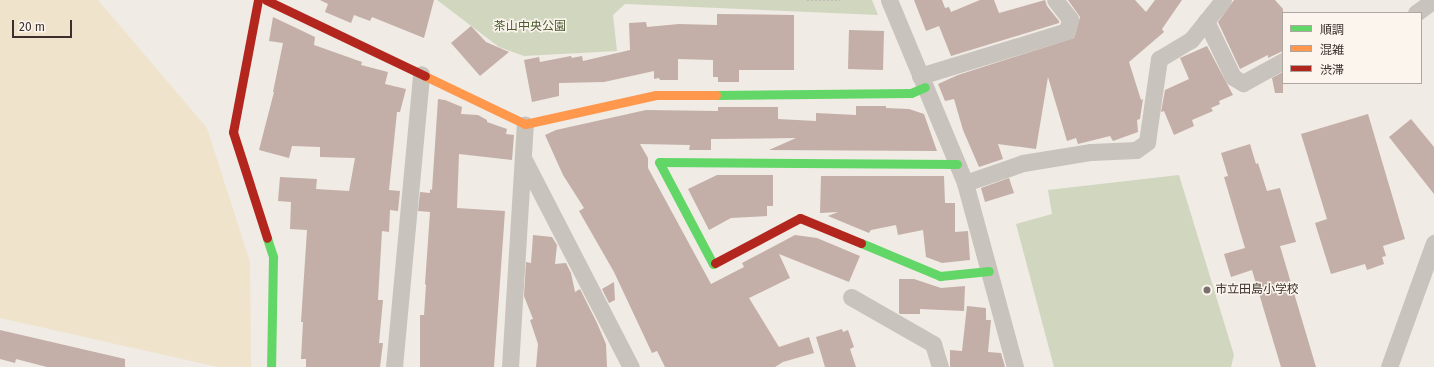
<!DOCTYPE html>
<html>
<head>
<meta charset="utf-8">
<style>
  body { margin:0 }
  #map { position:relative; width:1434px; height:367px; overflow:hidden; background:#f0ebe5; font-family:"Fira Sans","Noto Sans JP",sans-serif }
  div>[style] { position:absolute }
  .green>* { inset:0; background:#d1d6bf }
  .sand>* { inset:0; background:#efe3cc }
  .building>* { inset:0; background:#c3afa7 }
  .path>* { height:2.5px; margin-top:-1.25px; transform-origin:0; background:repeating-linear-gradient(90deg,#c2bbb6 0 2px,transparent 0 4px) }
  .street>* { height:17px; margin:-8.5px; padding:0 8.5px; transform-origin:8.5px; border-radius:8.5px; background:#c9c3be }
  .fast>* { height:9px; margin:-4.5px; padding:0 4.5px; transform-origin:4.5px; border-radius:4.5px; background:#63d668 }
  .slow>* { height:9px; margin:-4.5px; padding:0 4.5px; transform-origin:4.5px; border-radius:4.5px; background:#ff974d }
  .jam>* { height:9px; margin:-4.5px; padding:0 4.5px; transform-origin:4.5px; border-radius:4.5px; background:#b3261e }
  .dots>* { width:11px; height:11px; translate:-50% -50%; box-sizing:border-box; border:2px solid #fbf5ee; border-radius:50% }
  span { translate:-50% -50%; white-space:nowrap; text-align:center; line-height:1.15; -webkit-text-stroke:3px #fbf5ee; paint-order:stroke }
  .park-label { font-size:12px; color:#4a5a2e }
  .poi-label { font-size:12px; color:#3b302b }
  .left { translate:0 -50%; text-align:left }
  .legend { position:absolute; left:1282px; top:12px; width:140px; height:72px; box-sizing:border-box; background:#fbf5ee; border:1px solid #aea6a0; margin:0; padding:5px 7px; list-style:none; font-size:12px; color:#3b302b }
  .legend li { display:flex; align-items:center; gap:8px; height:20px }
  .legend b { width:20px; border:1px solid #aea6a0 }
  .scale { position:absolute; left:12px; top:20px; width:60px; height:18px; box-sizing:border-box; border:2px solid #3b302b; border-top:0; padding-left:5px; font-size:12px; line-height:14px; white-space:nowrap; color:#3b302b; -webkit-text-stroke:3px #fbf5ee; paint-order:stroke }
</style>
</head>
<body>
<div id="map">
  <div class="green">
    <div style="clip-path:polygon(437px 0,872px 0,878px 15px,625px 4px,613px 15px,617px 51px,524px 56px,499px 47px)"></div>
    <div style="clip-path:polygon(1179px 175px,1234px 355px,1231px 367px,1054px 367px,1016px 224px,1052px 214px,1048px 190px)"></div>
  </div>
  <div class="sand">
    <div style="clip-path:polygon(0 0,98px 0,207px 128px,250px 262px,251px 367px,218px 367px,0 318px)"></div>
  </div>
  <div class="building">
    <div style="clip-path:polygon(320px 0,434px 0,424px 38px,372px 17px,370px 21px,354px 15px,351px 23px,325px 12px,328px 4px)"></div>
    <div style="clip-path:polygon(914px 0,942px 0,945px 8px,949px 7px,951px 12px,980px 0,994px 0,999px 13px,1045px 0,1047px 6px,1059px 21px,1059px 23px,951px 56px,939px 26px,926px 31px)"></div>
    <div style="clip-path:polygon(1068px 0,1135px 0,1146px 12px,1155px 0,1182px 0,1162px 29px,1164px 32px,1129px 62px,1141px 100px,1143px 99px,1140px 119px,1137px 120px,1138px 132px,1113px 141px,1110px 136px,1078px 144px,1076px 138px,1067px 141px,1048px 77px,1036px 149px,998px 144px,1003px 159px,979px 167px,963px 130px,954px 99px,945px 101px,938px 84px,958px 75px,1074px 38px,1080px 17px)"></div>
    <div style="clip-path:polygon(1234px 0,1275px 0,1283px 9px,1283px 51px,1268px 58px,1268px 55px,1240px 69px,1218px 22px)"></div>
    <div style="clip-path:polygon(717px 14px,794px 15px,794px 70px,739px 70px,739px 82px,718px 82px,718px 77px,713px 77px,713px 60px,678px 59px,678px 80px,660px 80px,659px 78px,654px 79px,654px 71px,604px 82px,559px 83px,559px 96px,532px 102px,524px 60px,539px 57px,540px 62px,571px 56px,572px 58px,582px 56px,583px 61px,630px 50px,629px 23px,646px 22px,647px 27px,679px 24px,717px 25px)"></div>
    <div style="clip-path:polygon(273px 17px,315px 37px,314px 45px,362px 62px,361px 65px,388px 72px,385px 84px,406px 89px,400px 112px,397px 112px,389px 190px,400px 191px,398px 211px,390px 210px,389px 232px,382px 231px,378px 300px,383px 300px,379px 343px,383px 343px,380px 367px,306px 367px,306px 359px,301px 359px,303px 322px,301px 322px,307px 230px,290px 229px,291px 202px,278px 201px,280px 177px,317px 179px,316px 189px,349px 191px,355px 158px,320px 157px,320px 147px,292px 146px,289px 158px,259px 150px,274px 92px,273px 92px,283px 43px,269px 41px)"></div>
    <div style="clip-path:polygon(471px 26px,486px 42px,509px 52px,480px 76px,451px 43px)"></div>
    <div style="clip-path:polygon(849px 30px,884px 31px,883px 70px,848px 69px)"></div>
    <div style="clip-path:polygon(1207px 46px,1233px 95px,1219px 101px,1220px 104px,1211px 108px,1213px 111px,1192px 120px,1194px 126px,1174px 135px,1164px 111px,1161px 112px,1165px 90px,1189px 79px,1180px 58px)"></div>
    <div style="clip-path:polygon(1283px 72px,1283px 93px,1275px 93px,1272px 78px)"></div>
    <div style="clip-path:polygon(438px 99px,445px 100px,462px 107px,461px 114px,478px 115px,487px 120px,487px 122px,507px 129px,506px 134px,514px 135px,512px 160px,459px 154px,457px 208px,505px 211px,494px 367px,420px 367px,420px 315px,424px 315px,426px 285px,425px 284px,430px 212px,418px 211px,420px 192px,430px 193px,430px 189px,432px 190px)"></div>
    <div style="clip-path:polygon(856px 106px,886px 106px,886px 108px,909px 109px,924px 114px,937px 151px,769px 150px,796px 138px,711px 139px,711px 150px,689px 150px,690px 145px,640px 144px,648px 158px,648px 168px,711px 284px,744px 267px,742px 263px,795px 235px,817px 238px,860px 256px,849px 282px,779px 254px,790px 278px,749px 298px,779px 347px,809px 337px,814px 353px,783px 362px,775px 367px,665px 367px,657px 351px,652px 353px,614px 272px,579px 211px,584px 208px,563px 175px,545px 135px,556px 130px,646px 110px,718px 111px,718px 107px,778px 107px,778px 119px,816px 121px,816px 113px,856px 115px)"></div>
    <div style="clip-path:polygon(1368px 114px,1405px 239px,1383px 246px,1386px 256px,1382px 257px,1384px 264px,1367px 270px,1365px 264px,1331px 274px,1315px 223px,1327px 219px,1301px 134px)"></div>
    <div style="clip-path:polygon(1411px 119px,1434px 147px,1434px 194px,1389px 137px)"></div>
    <div style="clip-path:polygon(1250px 144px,1256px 164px,1258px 163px,1267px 191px,1280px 188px,1296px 242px,1280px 246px,1316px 367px,1281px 367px,1252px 270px,1231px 277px,1224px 254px,1245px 248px,1224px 177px,1228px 176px,1221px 153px)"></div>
    <div style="clip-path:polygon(717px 175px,773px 175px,773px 206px,767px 206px,767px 216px,731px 218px,709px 230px,688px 189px)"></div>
    <div style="clip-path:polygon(821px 176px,944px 176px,945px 203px,955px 203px,955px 232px,968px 231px,970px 260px,942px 263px,926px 257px,923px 230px,898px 235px,896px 225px,871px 230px,869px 233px,828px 216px,838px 212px,820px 213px)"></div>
    <div style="clip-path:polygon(1009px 178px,1014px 193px,985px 202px,981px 188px)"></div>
    <div style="clip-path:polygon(533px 235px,552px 237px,557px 245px,555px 264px,566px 263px,571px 273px,575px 292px,580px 289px,597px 323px,606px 344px,607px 367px,536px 367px,538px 344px,530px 320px,533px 319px,524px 296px,526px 262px,531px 263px)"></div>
    <div style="clip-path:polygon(899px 279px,914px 279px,941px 288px,965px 286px,964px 311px,920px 309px,920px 314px,900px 314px,899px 313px)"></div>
    <div style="clip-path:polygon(614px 282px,615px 300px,609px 303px,602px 289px)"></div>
    <div style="clip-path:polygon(967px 306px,986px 308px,986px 320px,991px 320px,988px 352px,1001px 353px,1005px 367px,950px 367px,950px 350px,962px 351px)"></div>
    <div style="clip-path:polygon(842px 329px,843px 332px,848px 330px,854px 347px,850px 349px,856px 367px,825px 367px,816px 337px)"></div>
    <div style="clip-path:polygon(0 330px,125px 359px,125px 367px,47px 367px,16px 359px,15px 363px,0 359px)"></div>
  </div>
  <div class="path">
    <div style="left:807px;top:0;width:33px"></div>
  </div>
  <div class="street">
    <div style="left:889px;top:0;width:198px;rotate:67.4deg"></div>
    <div style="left:965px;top:183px;width:191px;rotate:74.8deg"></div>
    <div style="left:1416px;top:13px;width:22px;rotate:-36deg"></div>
    <div style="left:1206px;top:21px;width:62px;rotate:64.3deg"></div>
    <div style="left:1233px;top:77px;width:12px;rotate:31deg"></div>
    <div style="left:1243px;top:83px;width:46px;rotate:-28.8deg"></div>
    <div style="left:920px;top:76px;width:154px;rotate:-17deg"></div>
    <div style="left:1067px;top:31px;width:12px;rotate:-76deg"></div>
    <div style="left:1070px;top:19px;width:24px;rotate:-128deg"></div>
    <div style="left:523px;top:158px;width:235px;rotate:62.7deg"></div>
    <div style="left:965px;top:183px;width:61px;rotate:-19deg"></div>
    <div style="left:1023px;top:163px;width:69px;rotate:-9.2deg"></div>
    <div style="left:1091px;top:152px;width:45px;rotate:-2.5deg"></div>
    <div style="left:1136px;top:150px;width:14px;rotate:-36deg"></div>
    <div style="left:1147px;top:142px;width:84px;rotate:-81.8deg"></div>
    <div style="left:1159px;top:59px;width:37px;rotate:-31deg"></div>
    <div style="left:1191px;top:40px;width:51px;rotate:-51.3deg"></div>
    <div style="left:851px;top:297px;width:95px;rotate:29.8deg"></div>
    <div style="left:933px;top:344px;width:24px;rotate:73deg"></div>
    <div style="left:394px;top:367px;width:294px;rotate:-84.7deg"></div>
    <div style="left:510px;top:367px;width:243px;rotate:-86.5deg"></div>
    <div style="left:1389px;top:367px;width:132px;rotate:-70.1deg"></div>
  </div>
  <div class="fast">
    <div style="left:716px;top:95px;width:195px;rotate:-0.6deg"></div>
    <div style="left:911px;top:93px;width:15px;rotate:-23deg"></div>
    <div style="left:267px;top:238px;width:20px;rotate:72deg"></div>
    <div style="left:273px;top:257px;width:110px;rotate:91deg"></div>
    <div style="left:861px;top:243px;width:86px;rotate:22.7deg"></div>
    <div style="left:940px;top:276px;width:49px;rotate:-5.8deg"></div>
    <div style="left:715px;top:263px;width:2px;rotate:153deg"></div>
    <div style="left:713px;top:264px;width:115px;rotate:-117.9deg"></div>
    <div style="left:659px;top:162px;width:298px;rotate:0.4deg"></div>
  </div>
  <div class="slow">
    <div style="left:425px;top:76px;width:111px;rotate:25.6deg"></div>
    <div style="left:525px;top:124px;width:134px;rotate:-12.5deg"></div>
    <div style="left:656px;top:95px;width:60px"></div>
  </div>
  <div class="jam">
    <div style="left:258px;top:0;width:134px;rotate:100.7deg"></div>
    <div style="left:233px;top:132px;width:111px;rotate:72.2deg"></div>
    <div style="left:266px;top:0;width:176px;rotate:25.5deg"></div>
    <div style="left:715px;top:263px;width:96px;rotate:-27.9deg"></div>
    <div style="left:800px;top:218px;width:66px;rotate:22.3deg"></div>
  </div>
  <div class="dots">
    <div style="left:1207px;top:290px;background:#7a716c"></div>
  </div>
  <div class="park-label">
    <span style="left:530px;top:27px">茶山中央公園</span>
  </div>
  <div class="poi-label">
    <span class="left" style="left:1215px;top:290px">市立田島小学校</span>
  </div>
  <ul class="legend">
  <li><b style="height:5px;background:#63d668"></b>順調</li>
  <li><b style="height:5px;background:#ff974d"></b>混雑</li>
  <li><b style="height:5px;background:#b3261e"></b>渋滞</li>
  </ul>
  <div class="scale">20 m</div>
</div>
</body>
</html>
